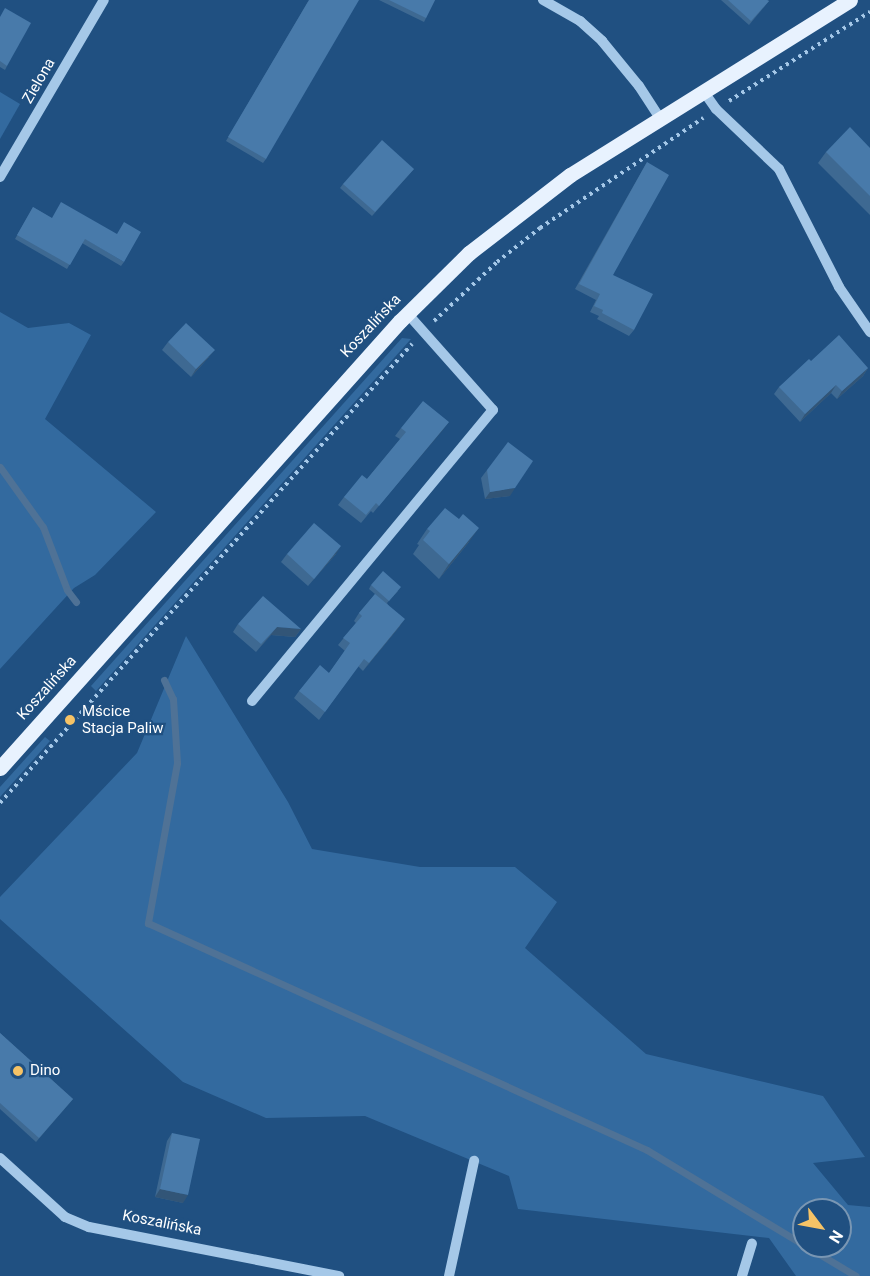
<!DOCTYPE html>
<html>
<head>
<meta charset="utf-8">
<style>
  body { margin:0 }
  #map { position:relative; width:870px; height:1276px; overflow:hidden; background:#205081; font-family:Roboto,sans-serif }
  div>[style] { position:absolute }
  .green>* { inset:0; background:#336a9f }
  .stream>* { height:7px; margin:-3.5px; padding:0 3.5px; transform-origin:3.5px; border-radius:3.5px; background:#4f7296 }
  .path>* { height:4px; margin-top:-2px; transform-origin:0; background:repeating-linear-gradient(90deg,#a5c8e8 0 3px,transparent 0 7.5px) }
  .minor>* { height:10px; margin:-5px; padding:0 5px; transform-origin:5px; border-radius:5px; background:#a5c8e8 }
  .major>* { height:15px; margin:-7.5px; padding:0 7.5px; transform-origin:7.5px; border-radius:7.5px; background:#e8f2fe }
  .wall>* { inset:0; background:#3e6992 }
  .shaded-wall>* { inset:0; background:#325577 }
  .building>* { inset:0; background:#487aaa }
  .dots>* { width:16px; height:16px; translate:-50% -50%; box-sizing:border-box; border:3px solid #205081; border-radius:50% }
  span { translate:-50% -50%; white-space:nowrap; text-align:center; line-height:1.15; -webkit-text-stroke:4.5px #205081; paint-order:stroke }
  .street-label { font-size:15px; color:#fff }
  .poi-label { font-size:15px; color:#fff }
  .left { translate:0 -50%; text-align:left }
  .north { position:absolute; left:792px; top:1198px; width:60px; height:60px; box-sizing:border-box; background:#205081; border:2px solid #7996b3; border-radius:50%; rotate:122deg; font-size:16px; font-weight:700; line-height:24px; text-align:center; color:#fff }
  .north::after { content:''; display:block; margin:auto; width:21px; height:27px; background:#f6c366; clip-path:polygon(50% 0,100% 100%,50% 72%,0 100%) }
</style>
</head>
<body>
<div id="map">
  <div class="green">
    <div style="clip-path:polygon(0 92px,20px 104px,0 139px)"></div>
    <div style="clip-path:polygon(0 312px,28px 328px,69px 323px,91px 335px,45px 419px,156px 512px,95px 575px,74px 588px,0 669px)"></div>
    <div style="clip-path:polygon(402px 338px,411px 339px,96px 691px,91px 686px)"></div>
    <div style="clip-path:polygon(evenodd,186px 636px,288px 802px,312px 849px,420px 867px,515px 867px,557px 902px,525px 948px,646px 1054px,823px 1096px,865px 1157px,813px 1163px,848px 1205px,870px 1207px,870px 1276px,796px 1276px,769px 1238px,518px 1209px,509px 1176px,365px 1116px,266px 1118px,183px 1082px,0 919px,0 897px,137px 753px,186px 636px,804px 1210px,840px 1210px,840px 1246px,804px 1246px,804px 1210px)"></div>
    <div style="clip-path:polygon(45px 737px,50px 741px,0 797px,0 787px)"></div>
  </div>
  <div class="stream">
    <div style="left:0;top:467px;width:74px;rotate:54.4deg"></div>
    <div style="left:43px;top:527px;width:67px;rotate:69.1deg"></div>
    <div style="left:67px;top:590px;width:15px;rotate:53deg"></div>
    <div style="left:164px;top:680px;width:21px;rotate:65deg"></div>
    <div style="left:173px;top:699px;width:64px;rotate:86.4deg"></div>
    <div style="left:177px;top:763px;width:163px;rotate:100.3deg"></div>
    <div style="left:148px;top:923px;width:548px;rotate:24.46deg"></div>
    <div style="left:647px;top:1150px;width:184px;rotate:31.2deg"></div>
    <div style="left:806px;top:1246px;width:58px;rotate:31deg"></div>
  </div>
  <div class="path">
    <div style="left:729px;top:101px;width:167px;rotate:-32.3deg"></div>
    <div style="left:434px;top:321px;width:86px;rotate:-43.1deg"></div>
    <div style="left:497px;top:262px;width:55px;rotate:-38.3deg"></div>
    <div style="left:540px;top:228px;width:197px;rotate:-34deg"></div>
    <div style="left:0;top:803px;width:617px;rotate:-48.09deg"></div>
  </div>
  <div class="minor">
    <div style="left:543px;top:0;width:43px;rotate:29.6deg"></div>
    <div style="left:580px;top:21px;width:30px;rotate:42deg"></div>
    <div style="left:602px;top:41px;width:58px;rotate:50.6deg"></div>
    <div style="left:639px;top:86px;width:38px;rotate:57deg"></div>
    <div style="left:704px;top:92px;width:21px;rotate:55deg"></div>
    <div style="left:716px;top:109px;width:87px;rotate:43.6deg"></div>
    <div style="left:779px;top:169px;width:132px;rotate:63deg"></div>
    <div style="left:839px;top:287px;width:55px;rotate:55.4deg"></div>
    <div style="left:0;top:177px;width:205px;rotate:-59.6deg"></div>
    <div style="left:252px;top:701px;width:378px;rotate:-50.4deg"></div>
    <div style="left:493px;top:410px;width:130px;rotate:-131.6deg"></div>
    <div style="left:0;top:1158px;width:88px;rotate:42.2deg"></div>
    <div style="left:65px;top:1217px;width:26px;rotate:23deg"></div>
    <div style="left:89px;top:1227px;width:255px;rotate:11.1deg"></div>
    <div style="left:449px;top:1276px;width:118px;rotate:-77.7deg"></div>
    <div style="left:742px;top:1276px;width:34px;rotate:-73deg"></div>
  </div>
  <div class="major">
    <div style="left:0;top:768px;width:600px;rotate:-48.18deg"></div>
    <div style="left:400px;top:321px;width:97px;rotate:-44.6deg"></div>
    <div style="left:469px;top:253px;width:128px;rotate:-37.7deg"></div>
    <div style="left:570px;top:175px;width:330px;rotate:-32deg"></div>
  </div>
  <div class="wall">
    <div style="clip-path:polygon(309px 0,266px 159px,263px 163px,226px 141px)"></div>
    <div style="clip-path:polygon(379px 0,435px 0,424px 22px)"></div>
    <div style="clip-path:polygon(721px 0,767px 0,769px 1px,749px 25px)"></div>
    <div style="clip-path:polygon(0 16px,7px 66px,5px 70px,0 67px)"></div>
    <div style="clip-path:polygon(870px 148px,870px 215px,818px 163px,826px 152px)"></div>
    <div style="clip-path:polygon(647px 162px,613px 275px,634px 330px,629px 336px,597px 319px,599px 316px,590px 312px,596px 300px,575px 289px)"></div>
    <div style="clip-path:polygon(414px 169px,372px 216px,340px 188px,343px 184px)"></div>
    <div style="clip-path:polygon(33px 207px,124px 262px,121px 266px,82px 243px,67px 269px,15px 239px)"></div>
    <div style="clip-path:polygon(168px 342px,209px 357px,191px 377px,162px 350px)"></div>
    <div style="clip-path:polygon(811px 361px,868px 368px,863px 376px,837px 399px,831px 393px,800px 422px,774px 394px,779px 387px)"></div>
    <div style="clip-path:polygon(449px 422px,373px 513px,371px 511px,361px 523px,338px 505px,344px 497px,367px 479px,400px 439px,395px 436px,401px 428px)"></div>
    <div style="clip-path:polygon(487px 470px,510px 496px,485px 499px,481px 478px)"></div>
    <div style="clip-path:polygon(427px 529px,469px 542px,439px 579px,413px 554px,419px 545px,417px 544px)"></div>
    <div style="clip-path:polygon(287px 554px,336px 554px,308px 586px,281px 562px)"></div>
    <div style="clip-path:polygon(371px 585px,398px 591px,387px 603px,400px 626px,363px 671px,358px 666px,319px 720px,294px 698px,299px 691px,329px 673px,345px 651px,338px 645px,356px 623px,354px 621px,359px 613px,375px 594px,369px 589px)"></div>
    <div style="clip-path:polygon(238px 624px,301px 629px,295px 637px,271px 635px,256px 652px,233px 632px)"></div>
    <div style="clip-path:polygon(0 1033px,73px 1099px,36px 1142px,0 1109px)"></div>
    <div style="clip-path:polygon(172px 1133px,183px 1203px,155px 1197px,167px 1141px)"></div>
  </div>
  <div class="shaded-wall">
    <div style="clip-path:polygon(215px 350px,209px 357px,191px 377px,196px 369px)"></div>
    <div style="clip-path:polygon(868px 368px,863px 376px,837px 399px,842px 391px)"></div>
    <div style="clip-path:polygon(836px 385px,831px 393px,800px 422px,805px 414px)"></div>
    <div style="clip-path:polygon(449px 422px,443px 430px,373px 513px,379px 506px)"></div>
    <div style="clip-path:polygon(515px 488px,510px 496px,485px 499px,490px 492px)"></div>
    <div style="clip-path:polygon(479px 528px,469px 542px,439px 579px,449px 564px)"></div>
    <div style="clip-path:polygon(341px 546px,336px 554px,308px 586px,314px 579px)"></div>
    <div style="clip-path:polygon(405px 619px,400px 626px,363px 671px,369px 663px)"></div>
    <div style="clip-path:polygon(277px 627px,301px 629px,295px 637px,271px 635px,256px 652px)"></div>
    <div style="clip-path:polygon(160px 1189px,188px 1195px,183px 1203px,155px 1197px)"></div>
  </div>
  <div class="building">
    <div style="clip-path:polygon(309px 0,359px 0,266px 159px,228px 137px)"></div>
    <div style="clip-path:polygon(389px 0,435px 0,426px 18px)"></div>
    <div style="clip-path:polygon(728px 0,767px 0,769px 1px,751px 21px)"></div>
    <div style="clip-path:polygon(5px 8px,31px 23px,7px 66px,0 61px,0 17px)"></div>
    <div style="clip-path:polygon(850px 127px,870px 148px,870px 196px,826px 152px)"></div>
    <div style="clip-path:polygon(382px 140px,414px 169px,375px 212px,343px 184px)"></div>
    <div style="clip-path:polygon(647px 162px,669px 175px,613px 275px,653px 294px,634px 330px,602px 313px,603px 310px,594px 306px,600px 294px,579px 284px)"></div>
    <div style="clip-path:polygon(61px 202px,117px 234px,124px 222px,141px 232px,124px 262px,85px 239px,70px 265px,17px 235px,33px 207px,52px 218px)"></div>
    <div style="clip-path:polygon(186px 323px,215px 350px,196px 369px,168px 342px)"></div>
    <div style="clip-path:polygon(839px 335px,868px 368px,842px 391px,836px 385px,805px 414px,779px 387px,809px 359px,811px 361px)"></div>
    <div style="clip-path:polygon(423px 401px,449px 422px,379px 506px,376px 503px,366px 515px,344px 497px,362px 475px,367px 479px,406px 432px,401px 428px)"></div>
    <div style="clip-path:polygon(508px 442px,533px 461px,515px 488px,490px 492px,487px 470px)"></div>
    <div style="clip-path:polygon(445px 508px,459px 519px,463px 514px,479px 528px,449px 564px,423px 540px,430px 531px,427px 529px)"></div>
    <div style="clip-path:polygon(314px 523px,341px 546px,314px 579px,287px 554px)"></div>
    <div style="clip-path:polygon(383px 571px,401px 587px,389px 601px,371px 585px)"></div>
    <div style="clip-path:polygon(375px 594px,405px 619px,369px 663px,364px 659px,325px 712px,299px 691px,320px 665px,329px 673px,350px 643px,343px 638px,362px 616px,359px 613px)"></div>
    <div style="clip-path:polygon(263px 596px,301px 629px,277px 627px,261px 644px,238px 624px)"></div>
    <div style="clip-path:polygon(0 1033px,73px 1099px,39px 1138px,0 1103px)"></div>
    <div style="clip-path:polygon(172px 1133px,200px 1139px,188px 1195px,160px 1189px)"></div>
  </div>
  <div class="dots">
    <div style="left:70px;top:720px;background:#f6c366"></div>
    <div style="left:18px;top:1071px;background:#f6c366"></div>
  </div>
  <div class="street-label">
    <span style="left:39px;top:81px;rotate:-60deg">Zielona</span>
    <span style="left:371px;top:326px;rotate:-47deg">Koszalińska</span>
    <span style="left:47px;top:688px;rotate:-48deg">Koszalińska</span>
    <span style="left:162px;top:1223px;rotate:11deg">Koszalińska</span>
  </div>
  <div class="poi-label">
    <span class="left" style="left:82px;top:720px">Mścice<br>Stacja Paliw</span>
    <span class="left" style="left:30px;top:1071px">Dino</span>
  </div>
  <div class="north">N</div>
</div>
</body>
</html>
